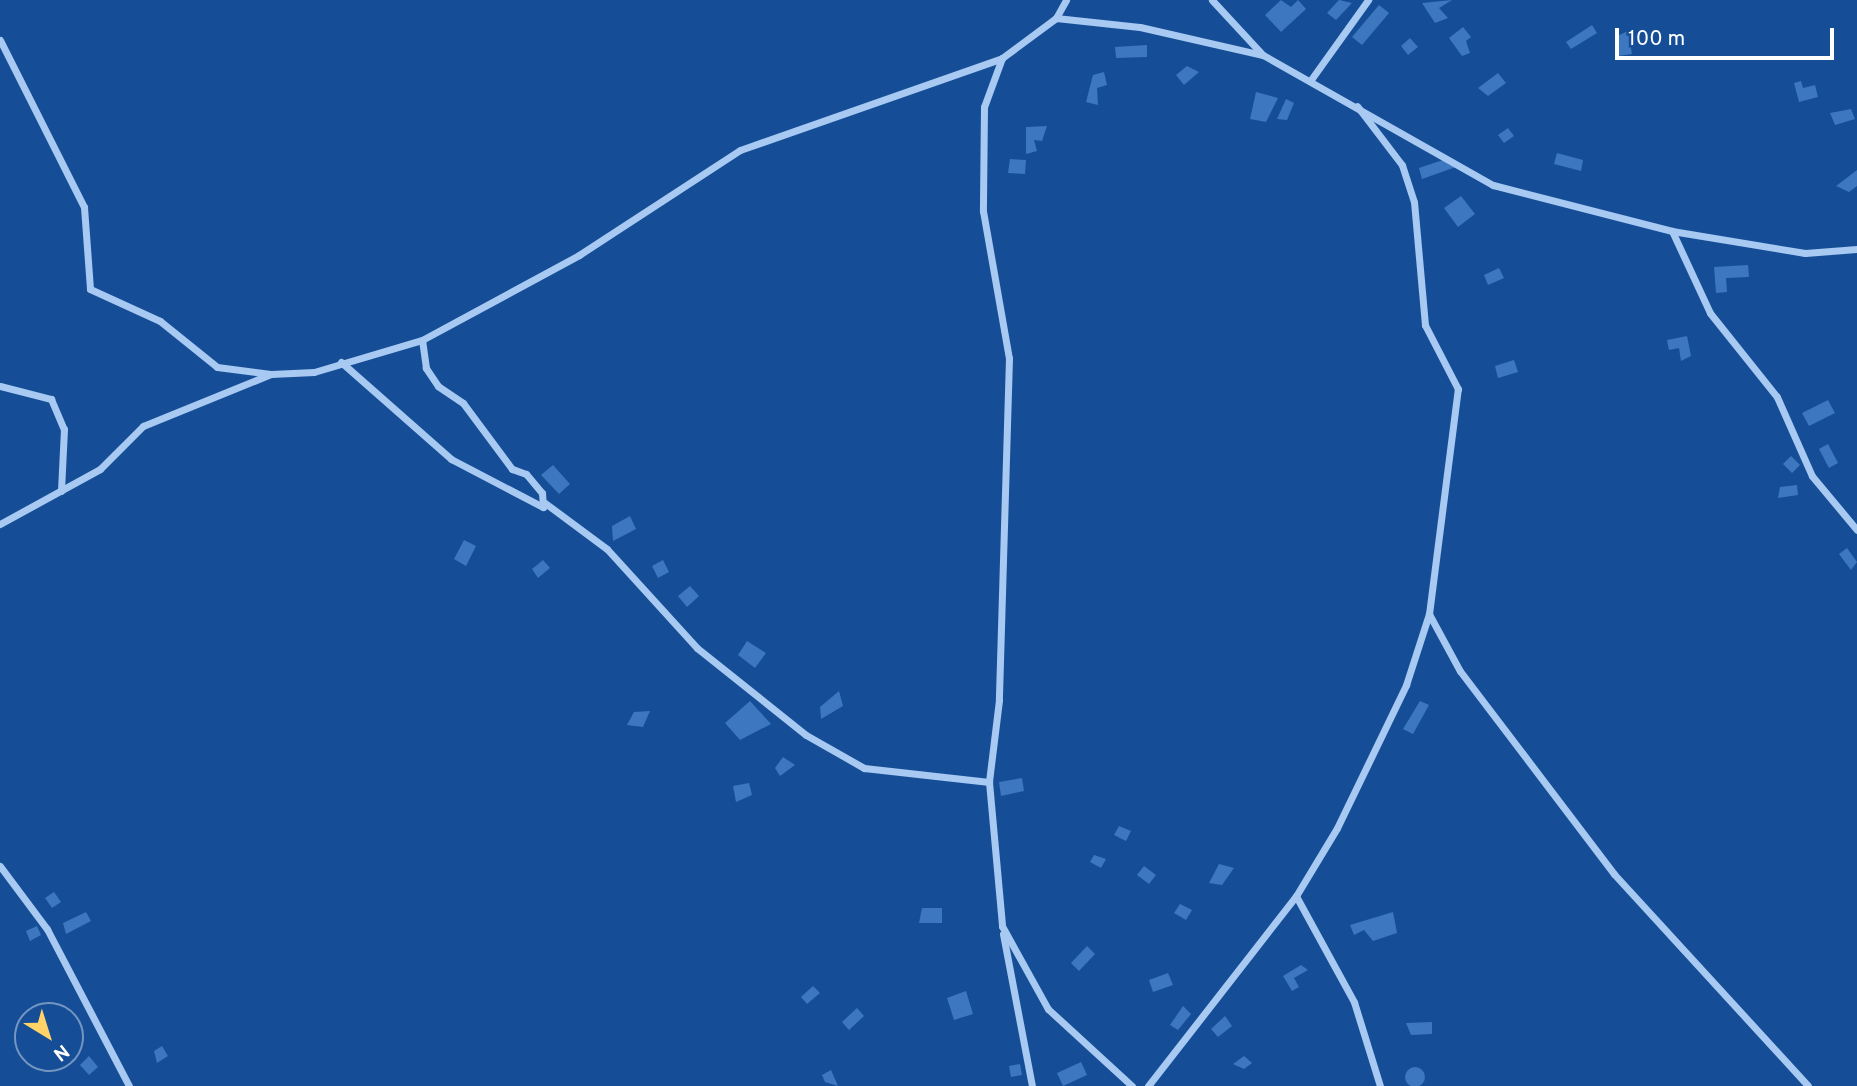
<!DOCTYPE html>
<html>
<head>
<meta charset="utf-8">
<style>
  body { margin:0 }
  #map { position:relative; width:1857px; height:1086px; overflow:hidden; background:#154e97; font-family:Overpass,sans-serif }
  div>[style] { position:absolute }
  .building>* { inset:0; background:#3d77bf }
  .round { border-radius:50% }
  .street>* { height:7px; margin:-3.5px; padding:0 3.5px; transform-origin:3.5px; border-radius:3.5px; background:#a7c9f2 }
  span { translate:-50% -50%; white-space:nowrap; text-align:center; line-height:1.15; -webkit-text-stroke:6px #154e97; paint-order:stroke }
  .north { position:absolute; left:14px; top:1002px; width:70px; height:70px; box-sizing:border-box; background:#154e97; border:2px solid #7395c1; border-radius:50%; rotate:142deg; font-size:19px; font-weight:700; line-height:28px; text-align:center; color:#fff }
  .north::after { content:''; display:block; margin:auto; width:24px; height:32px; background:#ffd368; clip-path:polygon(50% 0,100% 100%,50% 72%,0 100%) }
  .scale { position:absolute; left:1615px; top:28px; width:219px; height:32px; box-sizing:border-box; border:4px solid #fff; border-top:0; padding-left:9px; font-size:21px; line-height:24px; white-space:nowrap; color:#fff; -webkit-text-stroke:5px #154e97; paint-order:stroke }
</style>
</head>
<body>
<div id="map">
  <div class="building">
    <div style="clip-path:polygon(1281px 0,1291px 7px,1298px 0,1306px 9px,1281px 32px,1265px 15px)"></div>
    <div style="clip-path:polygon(1339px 0,1352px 3px,1336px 20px,1327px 13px)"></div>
    <div style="clip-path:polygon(1452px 0,1439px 8px,1448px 18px,1435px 23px,1422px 3px)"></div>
    <div style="clip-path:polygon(1379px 5px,1389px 13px,1362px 45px,1352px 37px)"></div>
    <div style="clip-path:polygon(1592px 25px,1597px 33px,1571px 49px,1566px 42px)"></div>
    <div style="clip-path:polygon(1463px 27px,1471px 37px,1466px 41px,1470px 53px,1462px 56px,1449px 38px)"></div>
    <div style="clip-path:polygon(1628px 31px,1632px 54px,1618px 56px,1615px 37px)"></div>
    <div style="clip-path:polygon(1410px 38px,1418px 47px,1408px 55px,1401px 46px)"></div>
    <div style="clip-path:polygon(1147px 45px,1147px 57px,1116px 58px,1115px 47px)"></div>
    <div style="clip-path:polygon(1187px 66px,1199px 72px,1184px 85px,1176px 75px)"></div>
    <div style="clip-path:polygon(1104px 72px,1107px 85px,1097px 88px,1098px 105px,1086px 102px,1093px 75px)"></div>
    <div style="clip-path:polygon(1498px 73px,1506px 83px,1488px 96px,1478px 88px)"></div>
    <div style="clip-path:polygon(1801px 81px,1803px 88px,1815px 85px,1818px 97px,1799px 102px,1794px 83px)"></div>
    <div style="clip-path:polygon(1256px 92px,1278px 98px,1266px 122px,1250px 119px)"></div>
    <div style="clip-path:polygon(1286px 99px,1294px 103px,1287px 120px,1277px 119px)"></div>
    <div style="clip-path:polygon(1851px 109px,1855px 119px,1835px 125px,1830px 113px)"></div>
    <div style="clip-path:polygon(1047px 126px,1042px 141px,1034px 140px,1037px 151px,1026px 154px,1026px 127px)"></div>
    <div style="clip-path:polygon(1508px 128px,1514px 136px,1504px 143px,1498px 135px)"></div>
    <div style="clip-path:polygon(1557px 153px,1583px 160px,1581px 171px,1554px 164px)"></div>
    <div style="clip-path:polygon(1010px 159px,1026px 160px,1025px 174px,1008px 173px)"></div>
    <div style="clip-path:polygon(1443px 160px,1456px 167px,1422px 179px,1419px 168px)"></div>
    <div style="clip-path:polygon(1857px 170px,1857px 186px,1849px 192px,1836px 186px)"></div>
    <div style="clip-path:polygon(1461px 196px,1475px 214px,1458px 227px,1444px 208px)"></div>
    <div style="clip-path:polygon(1748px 265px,1749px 277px,1726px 278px,1727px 292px,1716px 293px,1714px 267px)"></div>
    <div style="clip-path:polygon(1499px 268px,1504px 278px,1488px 285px,1484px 275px)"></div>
    <div style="clip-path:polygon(1687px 336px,1691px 356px,1681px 361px,1679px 348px,1669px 350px,1667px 340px)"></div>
    <div style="clip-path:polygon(1514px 360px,1518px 372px,1498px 378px,1495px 366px)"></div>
    <div style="clip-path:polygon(1828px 400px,1835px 413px,1809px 426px,1802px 413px)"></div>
    <div style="clip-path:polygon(1828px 444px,1838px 463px,1829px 468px,1819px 449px)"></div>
    <div style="clip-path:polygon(1791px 456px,1800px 465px,1792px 473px,1783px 464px)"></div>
    <div style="clip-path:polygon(553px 465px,570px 484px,559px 494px,541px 475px)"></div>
    <div style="clip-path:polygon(1797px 485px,1798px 495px,1778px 498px,1780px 487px)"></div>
    <div style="clip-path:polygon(630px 516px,636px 529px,613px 541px,612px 526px)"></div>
    <div style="clip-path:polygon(464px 540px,476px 546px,466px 566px,454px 559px)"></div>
    <div style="clip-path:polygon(1847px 548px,1857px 562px,1851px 570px,1839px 554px)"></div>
    <div style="clip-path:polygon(543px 560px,550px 568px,538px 578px,532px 569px)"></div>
    <div style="clip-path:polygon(663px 560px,669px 572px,658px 578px,652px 566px)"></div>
    <div style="clip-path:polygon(690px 586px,699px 596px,687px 607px,678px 596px)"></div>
    <div style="clip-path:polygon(747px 641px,766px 653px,755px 668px,738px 655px)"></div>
    <div style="clip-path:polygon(839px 691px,843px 706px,821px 719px,820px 707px)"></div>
    <div style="clip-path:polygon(750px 701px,771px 724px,740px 740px,725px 723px)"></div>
    <div style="clip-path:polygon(1420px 701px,1429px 705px,1413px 734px,1403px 729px)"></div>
    <div style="clip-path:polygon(650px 711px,643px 727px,627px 725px,634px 712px)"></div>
    <div style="clip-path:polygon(783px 757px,795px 765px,780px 776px,775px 768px)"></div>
    <div style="clip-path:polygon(1022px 778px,1024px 791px,1001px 796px,999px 782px)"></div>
    <div style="clip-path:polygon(749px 783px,752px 795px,736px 802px,733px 786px)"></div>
    <div style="clip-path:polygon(1119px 826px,1131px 831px,1126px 841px,1114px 835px)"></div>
    <div style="clip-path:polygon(1094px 855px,1106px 859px,1101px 868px,1090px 862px)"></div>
    <div style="clip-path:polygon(1219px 864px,1234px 868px,1222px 885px,1209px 883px)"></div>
    <div style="clip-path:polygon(1144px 866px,1156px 875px,1149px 884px,1137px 875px)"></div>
    <div style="clip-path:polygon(54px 892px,61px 902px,52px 908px,45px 898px)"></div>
    <div style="clip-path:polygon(1180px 904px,1192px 910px,1186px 920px,1174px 913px)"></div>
    <div style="clip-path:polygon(922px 908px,942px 908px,942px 923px,919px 923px)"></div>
    <div style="clip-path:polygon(86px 912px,91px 921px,66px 934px,63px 923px)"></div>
    <div style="clip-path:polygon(1393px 912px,1397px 933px,1373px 941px,1364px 930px,1354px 935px,1350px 925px)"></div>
    <div style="clip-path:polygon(37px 926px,41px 935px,30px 941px,26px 931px)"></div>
    <div style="clip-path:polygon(1087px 946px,1095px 954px,1079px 971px,1071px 963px)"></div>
    <div style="clip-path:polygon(1301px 965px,1308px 970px,1294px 978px,1299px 987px,1292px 991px,1283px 976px)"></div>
    <div style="clip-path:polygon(1168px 973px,1173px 985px,1153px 992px,1149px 980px)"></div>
    <div style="clip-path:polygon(813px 986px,820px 993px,807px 1004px,801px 997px)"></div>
    <div style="clip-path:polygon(966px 991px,973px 1014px,954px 1020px,947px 998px)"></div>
    <div style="clip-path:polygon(1183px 1006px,1191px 1014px,1178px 1030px,1170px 1025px)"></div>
    <div style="clip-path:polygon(857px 1008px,864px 1016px,849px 1030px,842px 1022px)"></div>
    <div style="clip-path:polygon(1225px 1016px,1232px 1026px,1218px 1037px,1211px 1029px)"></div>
    <div style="clip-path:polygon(1432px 1022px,1432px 1034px,1411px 1035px,1406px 1023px)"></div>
    <div style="clip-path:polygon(162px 1046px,168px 1056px,157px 1063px,154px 1051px)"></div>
    <div style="clip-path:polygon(89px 1056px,98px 1067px,89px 1075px,80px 1065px)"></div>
    <div style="clip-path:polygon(1244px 1056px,1252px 1063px,1244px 1069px,1233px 1064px)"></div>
    <div style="clip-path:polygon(1081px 1062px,1087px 1075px,1063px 1086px,1057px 1073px)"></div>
    <div style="clip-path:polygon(1020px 1064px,1022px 1075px,1011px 1077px,1009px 1066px)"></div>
    <div class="round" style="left:1405px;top:1067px;width:20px;height:20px"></div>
    <div style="clip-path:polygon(831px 1070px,838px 1086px,825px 1082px,822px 1075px)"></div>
  </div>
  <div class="street">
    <div style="left:1066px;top:0;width:21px;rotate:119deg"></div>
    <div style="left:1056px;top:18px;width:84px;rotate:6.1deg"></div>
    <div style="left:1140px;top:27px;width:125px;rotate:12.9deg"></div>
    <div style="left:1212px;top:0;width:75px;rotate:47.2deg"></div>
    <div style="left:1263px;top:55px;width:264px;rotate:29.5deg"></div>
    <div style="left:1493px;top:185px;width:185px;rotate:14.4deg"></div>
    <div style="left:0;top:40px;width:187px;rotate:63.3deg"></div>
    <div style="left:84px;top:207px;width:82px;rotate:85.8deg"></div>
    <div style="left:90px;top:289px;width:77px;rotate:24.6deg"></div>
    <div style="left:160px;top:321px;width:73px;rotate:38.9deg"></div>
    <div style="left:217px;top:367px;width:54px;rotate:7.4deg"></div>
    <div style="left:271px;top:374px;width:43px;rotate:-2.7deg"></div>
    <div style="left:314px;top:372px;width:113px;rotate:-16.5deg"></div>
    <div style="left:422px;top:340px;width:179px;rotate:-28.4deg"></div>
    <div style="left:579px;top:255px;width:192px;rotate:-33.1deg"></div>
    <div style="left:740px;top:150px;width:278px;rotate:-19.3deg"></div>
    <div style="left:1002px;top:58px;width:67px;rotate:-36.5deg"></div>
    <div style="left:1002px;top:58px;width:52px;rotate:110.2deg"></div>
    <div style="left:984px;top:107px;width:104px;rotate:90.6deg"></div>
    <div style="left:983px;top:211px;width:149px;rotate:80deg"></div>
    <div style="left:1009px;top:358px;width:342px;rotate:91.7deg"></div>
    <div style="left:999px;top:700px;width:83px;rotate:97deg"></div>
    <div style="left:989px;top:782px;width:145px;rotate:84.8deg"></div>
    <div style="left:1002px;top:926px;width:95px;rotate:61deg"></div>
    <div style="left:1048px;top:1009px;width:114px;rotate:42.5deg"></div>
    <div style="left:1310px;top:81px;width:100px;rotate:-54.4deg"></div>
    <div style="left:1857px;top:249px;width:52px;rotate:175.6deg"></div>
    <div style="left:1805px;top:253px;width:135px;rotate:-170.6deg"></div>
    <div style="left:1672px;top:231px;width:90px;rotate:65.1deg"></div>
    <div style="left:1710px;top:313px;width:107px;rotate:51.4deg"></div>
    <div style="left:1777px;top:397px;width:86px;rotate:66.1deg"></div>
    <div style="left:1812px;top:476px;width:70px;rotate:50.2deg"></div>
    <div style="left:341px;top:362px;width:147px;rotate:41.4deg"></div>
    <div style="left:451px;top:459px;width:104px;rotate:27.6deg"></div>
    <div style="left:543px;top:507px;width:14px;rotate:-94deg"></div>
    <div style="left:542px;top:493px;width:25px;rotate:-130deg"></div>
    <div style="left:526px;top:474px;width:15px;rotate:-160deg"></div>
    <div style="left:512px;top:469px;width:82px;rotate:-126.6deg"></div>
    <div style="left:463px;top:403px;width:30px;rotate:-146deg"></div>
    <div style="left:438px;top:386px;width:22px;rotate:-124deg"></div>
    <div style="left:426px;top:368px;width:28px;rotate:-98deg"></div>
    <div style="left:0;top:386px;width:53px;rotate:14.3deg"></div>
    <div style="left:51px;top:399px;width:33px;rotate:67deg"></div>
    <div style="left:64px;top:429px;width:62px;rotate:92.8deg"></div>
    <div style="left:545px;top:503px;width:77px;rotate:36.6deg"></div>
    <div style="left:607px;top:549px;width:134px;rotate:47.7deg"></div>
    <div style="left:697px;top:648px;width:139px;rotate:38.6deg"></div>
    <div style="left:806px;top:735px;width:67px;rotate:29.6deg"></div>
    <div style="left:864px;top:768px;width:126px;rotate:6.4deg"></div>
    <div style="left:0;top:524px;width:114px;rotate:-28.8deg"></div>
    <div style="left:100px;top:469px;width:61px;rotate:-45deg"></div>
    <div style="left:143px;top:426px;width:138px;rotate:-22.1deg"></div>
    <div style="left:1429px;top:614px;width:65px;rotate:61.5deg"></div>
    <div style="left:1460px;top:671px;width:255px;rotate:52.8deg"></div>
    <div style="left:1614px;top:874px;width:287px;rotate:47.5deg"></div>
    <div style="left:0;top:866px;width:79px;rotate:53.3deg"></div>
    <div style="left:47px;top:929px;width:177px;rotate:62.4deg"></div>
    <div style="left:1296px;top:896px;width:121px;rotate:61.3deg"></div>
    <div style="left:1354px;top:1002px;width:88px;rotate:72.8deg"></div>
    <div style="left:1003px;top:934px;width:155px;rotate:79.2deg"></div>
    <div style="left:1148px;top:1086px;width:241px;rotate:-52.1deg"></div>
    <div style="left:1296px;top:896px;width:79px;rotate:-58.9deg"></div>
    <div style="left:1337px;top:828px;width:159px;rotate:-64.2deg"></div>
    <div style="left:1406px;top:685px;width:75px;rotate:-72.1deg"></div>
    <div style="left:1429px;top:614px;width:227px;rotate:-82.7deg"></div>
    <div style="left:1458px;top:389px;width:72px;rotate:-117.3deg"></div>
    <div style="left:1425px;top:325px;width:123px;rotate:-95.1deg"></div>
    <div style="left:1414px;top:202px;width:39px;rotate:-108deg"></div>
    <div style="left:1402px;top:165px;width:74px;rotate:-127.3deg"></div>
  </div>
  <div class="north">N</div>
  <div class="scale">100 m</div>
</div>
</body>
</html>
